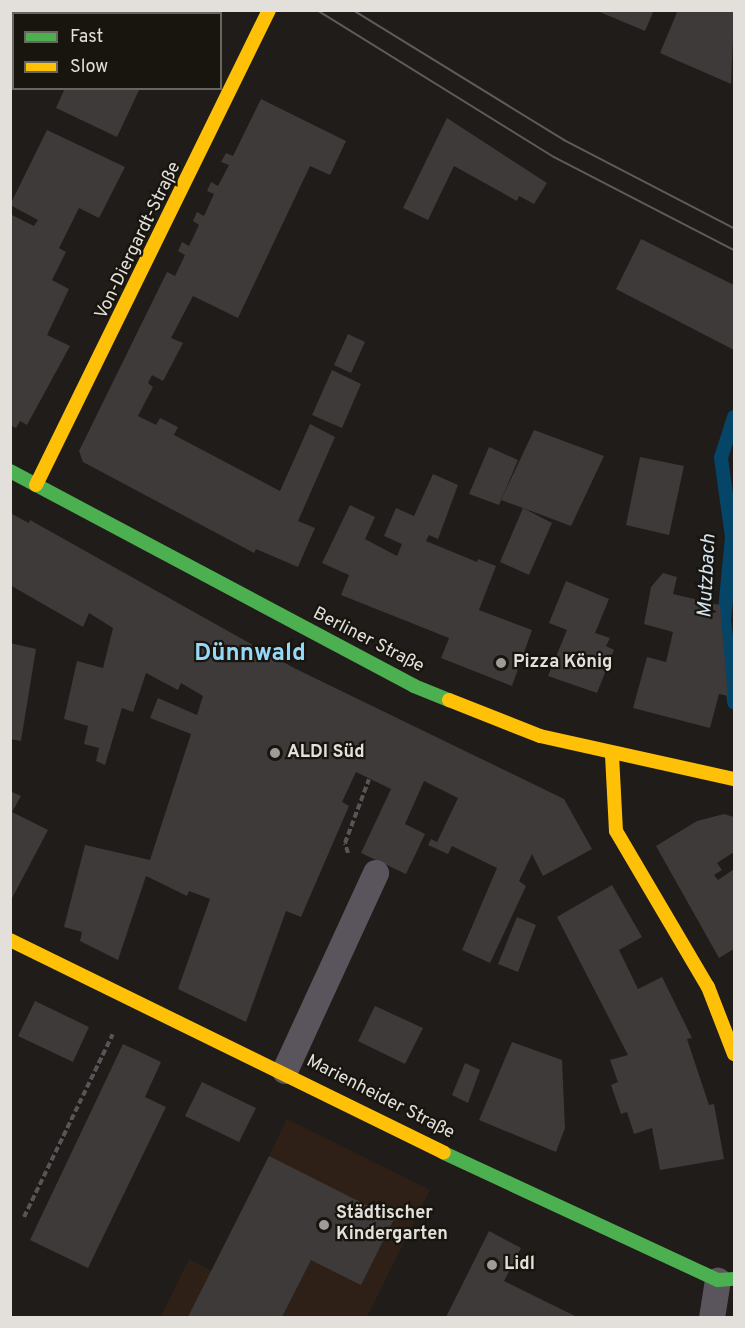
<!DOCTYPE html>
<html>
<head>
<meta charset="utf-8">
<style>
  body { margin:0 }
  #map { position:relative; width:745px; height:1328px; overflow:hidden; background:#1f1c19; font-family:Overpass,sans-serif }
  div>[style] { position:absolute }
  .education>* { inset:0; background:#2f2017 }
  .stream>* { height:14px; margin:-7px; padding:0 7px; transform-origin:7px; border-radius:7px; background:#054567 }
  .building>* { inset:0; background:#3d3a39 }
  .path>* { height:4px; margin-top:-2px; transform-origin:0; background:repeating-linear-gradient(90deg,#585457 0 6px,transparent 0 9px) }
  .lane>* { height:26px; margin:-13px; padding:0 13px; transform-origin:13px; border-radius:13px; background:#5a545c }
  .fast>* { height:14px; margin:-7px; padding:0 7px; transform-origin:7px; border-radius:7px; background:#4caf50 }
  .slow>* { height:14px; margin:-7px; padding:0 7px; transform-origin:7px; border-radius:7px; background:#ffc107 }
  .tram>* { height:1.5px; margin:-0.75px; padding:0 0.75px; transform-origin:0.75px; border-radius:0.75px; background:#5f5b5c }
  .dots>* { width:16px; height:16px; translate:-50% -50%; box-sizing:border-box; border:3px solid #18140e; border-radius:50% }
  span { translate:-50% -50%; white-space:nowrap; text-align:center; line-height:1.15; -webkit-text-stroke:4.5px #18140e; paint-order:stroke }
  .street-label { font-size:18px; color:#e3e0dc }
  .poi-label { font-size:18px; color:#e3e0dc; font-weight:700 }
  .left { translate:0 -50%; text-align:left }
  .water-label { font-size:20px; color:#d1e3f2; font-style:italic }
  .district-label { font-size:24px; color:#96d8f8; font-weight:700 }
  .frame { position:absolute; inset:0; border:12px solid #e3e0dc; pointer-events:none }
  .legend { position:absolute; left:12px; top:12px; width:210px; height:78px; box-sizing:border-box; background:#18140e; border:2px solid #696660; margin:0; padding:8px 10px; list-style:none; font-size:18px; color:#e3e0dc }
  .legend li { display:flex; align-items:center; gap:12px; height:30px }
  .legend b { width:30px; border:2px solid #696660 }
</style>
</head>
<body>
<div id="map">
  <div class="education">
    <div style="clip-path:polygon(287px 1119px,430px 1190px,367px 1317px,160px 1318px,189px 1259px,212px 1271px)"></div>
  </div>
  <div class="stream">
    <div style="left:734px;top:417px;width:43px;rotate:107.6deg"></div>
    <div style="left:721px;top:458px;width:80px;rotate:82.1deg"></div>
    <div style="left:732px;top:537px;width:83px;rotate:95.5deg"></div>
    <div style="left:724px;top:620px;width:83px;rotate:83deg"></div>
  </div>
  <div class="building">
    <div style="clip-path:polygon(595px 10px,654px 10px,645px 31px)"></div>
    <div style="clip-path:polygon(678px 10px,734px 12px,731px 84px,660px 53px)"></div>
    <div style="clip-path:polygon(65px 88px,140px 88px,117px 137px,56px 108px)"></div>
    <div style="clip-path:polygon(261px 99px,346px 141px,330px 175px,310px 166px,238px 318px,193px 296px,171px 338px,183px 343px,163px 381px,152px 375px,148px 383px,153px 387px,138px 416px,156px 425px,160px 418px,178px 427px,174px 435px,280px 491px,310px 424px,335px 437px,298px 521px,315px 528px,298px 567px,256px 549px,254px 553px,83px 462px,79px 451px,167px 272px,175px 276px,185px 255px,178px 251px,182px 242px,189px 246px,199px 225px,193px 221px,197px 212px,204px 216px,214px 194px,207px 191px,211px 182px,218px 186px,229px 165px,221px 162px,226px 153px,233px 156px)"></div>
    <div style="clip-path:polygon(447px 118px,547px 183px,534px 204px,519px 196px,517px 201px,454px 166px,428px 220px,403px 208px)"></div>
    <div style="clip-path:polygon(47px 130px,125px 167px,99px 218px,79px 208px,59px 248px,66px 252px,52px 280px,69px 289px,47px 335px,70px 346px,27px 425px,20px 421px,16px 428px,10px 425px,10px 214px,34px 226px,38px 220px,10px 205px)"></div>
    <div style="clip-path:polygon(641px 239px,734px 285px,734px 350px,616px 289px)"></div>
    <div style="clip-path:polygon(348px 334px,365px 342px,351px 373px,334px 365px)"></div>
    <div style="clip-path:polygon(332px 370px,361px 384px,342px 428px,312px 415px)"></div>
    <div style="clip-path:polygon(534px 430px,604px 456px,571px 526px,523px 508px,552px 523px,529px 575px,500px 562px,523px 508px,501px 500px)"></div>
    <div style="clip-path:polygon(489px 447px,518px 460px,499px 505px,469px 494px)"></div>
    <div style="clip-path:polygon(640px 457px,684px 466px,669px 535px,626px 525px)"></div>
    <div style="clip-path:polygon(433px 474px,458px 485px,438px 539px,429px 535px,426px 541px,477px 562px,478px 559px,496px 566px,479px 610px,532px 630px,512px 686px,441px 658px,449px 638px,341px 595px,349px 575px,322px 563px,350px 505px,375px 517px,365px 539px,397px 556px,402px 544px,384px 536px,396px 508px,414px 516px)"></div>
    <div style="clip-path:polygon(10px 513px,29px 523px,30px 520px,294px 668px,564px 799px,592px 849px,543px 876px,532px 854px,519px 881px,526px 886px,490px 963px,462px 950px,497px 868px,452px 846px,448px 854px,428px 845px,431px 839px,437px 842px,458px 798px,424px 781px,405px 824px,425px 834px,406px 874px,361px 853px,391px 789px,356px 772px,342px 802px,349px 806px,301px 917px,286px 911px,246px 1022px,178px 989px,210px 899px,189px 891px,187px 896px,146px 876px,118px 960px,80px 941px,82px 932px,64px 927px,85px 845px,150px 860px,191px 734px,150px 718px,158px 698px,197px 715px,203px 696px,181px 683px,178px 690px,146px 673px,133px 712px,122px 708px,105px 765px,96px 761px,99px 748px,84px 744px,88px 726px,64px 719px,77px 661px,103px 668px,113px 628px,89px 613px,83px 627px,10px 585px)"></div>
    <div style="clip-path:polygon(663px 573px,677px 577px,673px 594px,720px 605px,728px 696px,719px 694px,710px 728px,633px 708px,647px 657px,666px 662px,673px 632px,644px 624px,651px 587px)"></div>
    <div style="clip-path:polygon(566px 581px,609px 599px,595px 633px,610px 638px,606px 646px,614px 650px,597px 693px,548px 676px,567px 630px,549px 623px)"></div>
    <div style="clip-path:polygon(10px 643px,36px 649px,21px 741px,10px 739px)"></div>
    <div style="clip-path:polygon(10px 791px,21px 796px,12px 812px,48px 830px,10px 902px)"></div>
    <div style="clip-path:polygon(724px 814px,734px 817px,734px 852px,717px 863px,722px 870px,714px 875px,718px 880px,734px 869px,734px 949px,719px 958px,656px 846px,697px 821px)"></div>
    <div style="clip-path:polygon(612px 885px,642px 937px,619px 950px,638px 989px,662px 977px,692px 1038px,687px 1039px,709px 1105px,714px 1104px,724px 1159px,660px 1170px,652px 1128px,634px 1134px,627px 1112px,621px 1114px,611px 1085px,618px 1082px,610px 1060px,628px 1055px,557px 917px)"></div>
    <div style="clip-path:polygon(517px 917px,536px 925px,518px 972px,498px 964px)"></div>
    <div style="clip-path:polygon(35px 1001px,89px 1027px,73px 1062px,18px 1036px)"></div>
    <div style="clip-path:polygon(375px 1006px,423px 1028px,405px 1064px,358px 1041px)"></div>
    <div style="clip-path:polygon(512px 1042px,562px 1060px,565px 1128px,556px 1152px,479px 1120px)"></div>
    <div style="clip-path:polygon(123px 1044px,161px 1062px,145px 1097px,166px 1107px,88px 1268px,30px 1240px)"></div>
    <div style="clip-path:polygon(465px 1063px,480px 1070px,468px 1103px,452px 1095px)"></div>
    <div style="clip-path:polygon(202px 1082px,256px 1108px,239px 1142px,185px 1116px)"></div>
    <div style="clip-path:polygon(269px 1156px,394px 1219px,361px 1285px,311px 1260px,282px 1317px,188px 1317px)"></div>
    <div style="clip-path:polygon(489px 1231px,521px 1248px,504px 1281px,577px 1317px,446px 1317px)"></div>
  </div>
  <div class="path">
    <div style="left:348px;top:853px;width:10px;rotate:-107deg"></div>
    <div style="left:345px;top:843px;width:68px;rotate:-69.4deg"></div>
    <div style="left:24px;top:1217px;width:203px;rotate:-64.1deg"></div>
  </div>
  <div class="lane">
    <div style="left:285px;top:1071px;width:218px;rotate:-65.3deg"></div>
    <div style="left:712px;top:1318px;width:38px;rotate:-81deg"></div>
  </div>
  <div class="fast">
    <div style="left:10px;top:471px;width:458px;rotate:28deg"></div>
    <div style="left:414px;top:686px;width:38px;rotate:22deg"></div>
    <div style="left:444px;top:1153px;width:302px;rotate:24.9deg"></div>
    <div style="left:718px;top:1280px;width:16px;rotate:-4deg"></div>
  </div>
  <div class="slow">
    <div style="left:36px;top:485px;width:529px;rotate:-63.87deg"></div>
    <div style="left:449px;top:700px;width:98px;rotate:21.6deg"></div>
    <div style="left:540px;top:736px;width:199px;rotate:12.5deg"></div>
    <div style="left:612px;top:755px;width:76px;rotate:87deg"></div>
    <div style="left:616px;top:831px;width:181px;rotate:59.5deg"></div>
    <div style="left:708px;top:987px;width:72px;rotate:68.8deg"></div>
    <div style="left:10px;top:940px;width:483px;rotate:26.1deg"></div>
  </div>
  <div class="tram">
    <div style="left:317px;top:10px;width:279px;rotate:31.8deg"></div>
    <div style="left:554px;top:157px;width:203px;rotate:27.3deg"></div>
    <div style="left:353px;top:10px;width:248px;rotate:31.6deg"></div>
    <div style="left:564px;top:140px;width:191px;rotate:27.4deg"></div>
  </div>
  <div class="dots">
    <div style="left:501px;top:663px;background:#9e9b98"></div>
    <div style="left:275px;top:753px;background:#9e9b98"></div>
    <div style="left:324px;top:1225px;background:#9e9b98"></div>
    <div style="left:492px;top:1265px;background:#9e9b98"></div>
  </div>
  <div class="street-label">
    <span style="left:139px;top:241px;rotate:-64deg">Von-Diergardt-Straße</span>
    <span style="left:368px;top:641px;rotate:27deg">Berliner Straße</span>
    <span style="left:380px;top:1098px;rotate:27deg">Marienheider Straße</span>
  </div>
  <div class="poi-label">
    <span class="left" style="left:513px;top:663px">Pizza König</span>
    <span class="left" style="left:287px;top:753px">ALDI Süd</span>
    <span class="left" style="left:336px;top:1225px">Städtischer<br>Kindergarten</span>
    <span class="left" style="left:504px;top:1265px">Lidl</span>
  </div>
  <div class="water-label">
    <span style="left:708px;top:576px;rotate:-87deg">Mutzbach</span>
  </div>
  <div class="district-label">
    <span style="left:250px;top:655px">Dünnwald</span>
  </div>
  <div class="frame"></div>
  <ul class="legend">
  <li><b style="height:8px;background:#4caf50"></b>Fast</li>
  <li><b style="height:8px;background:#ffc107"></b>Slow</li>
  </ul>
</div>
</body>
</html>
